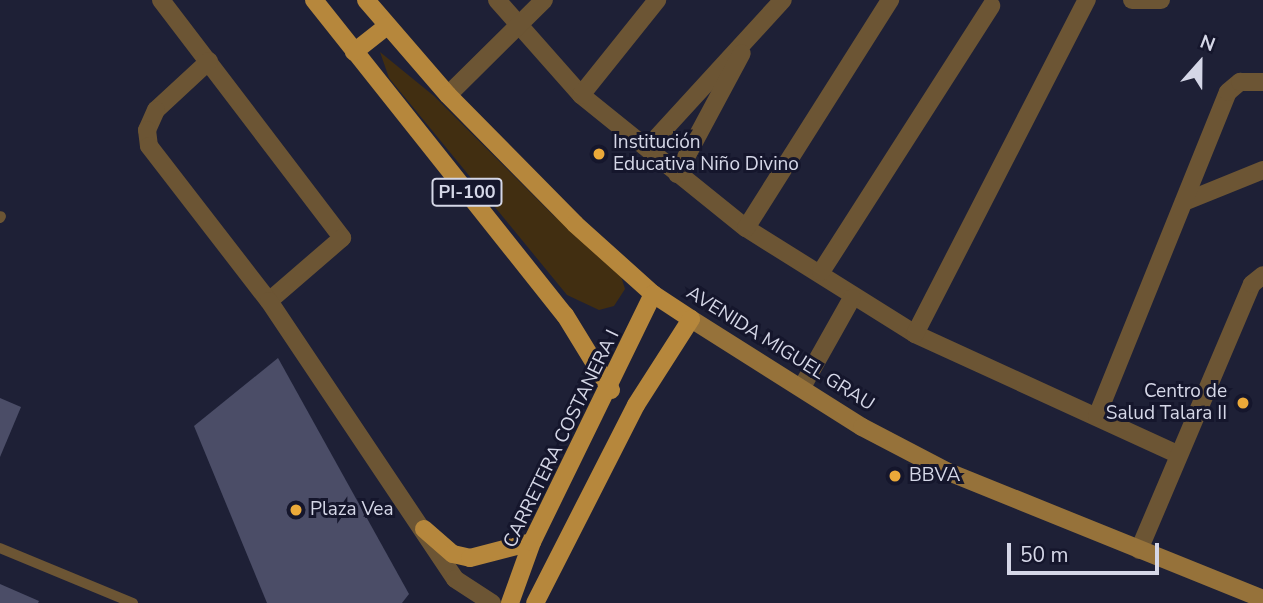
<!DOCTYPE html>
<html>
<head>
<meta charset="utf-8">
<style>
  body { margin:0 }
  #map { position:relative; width:1263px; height:603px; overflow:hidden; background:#1e2036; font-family:"Nunito Sans",sans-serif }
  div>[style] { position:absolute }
  .green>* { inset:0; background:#412e11 }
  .building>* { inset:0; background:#4b4d67 }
  .lane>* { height:10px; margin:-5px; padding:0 5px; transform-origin:5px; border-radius:5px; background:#6c5534 }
  .street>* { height:18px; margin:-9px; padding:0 9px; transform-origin:9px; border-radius:9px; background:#6c5534 }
  .secondary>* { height:18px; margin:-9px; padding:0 9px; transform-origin:9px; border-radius:9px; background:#96723a }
  .primary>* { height:18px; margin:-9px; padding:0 9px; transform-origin:9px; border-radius:9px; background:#b6873c }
  .dots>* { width:19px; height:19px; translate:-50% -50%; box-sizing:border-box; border:4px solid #15162c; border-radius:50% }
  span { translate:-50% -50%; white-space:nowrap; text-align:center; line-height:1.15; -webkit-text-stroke:6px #15162c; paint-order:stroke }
  .shield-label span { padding:2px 5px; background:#15162c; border:2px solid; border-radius:5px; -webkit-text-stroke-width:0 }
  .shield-label { font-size:18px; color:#d5d7e7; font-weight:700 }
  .poi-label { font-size:19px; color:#d5d7e7 }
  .left { translate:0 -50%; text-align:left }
  .right { translate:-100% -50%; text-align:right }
  .street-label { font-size:19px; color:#d5d7e7 }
  .north { position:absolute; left:1165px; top:28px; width:70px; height:70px; -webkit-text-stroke:5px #15162c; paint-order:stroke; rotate:21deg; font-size:19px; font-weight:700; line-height:28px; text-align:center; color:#d5d7e7 }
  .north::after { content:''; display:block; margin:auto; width:24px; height:32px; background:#d5d7e7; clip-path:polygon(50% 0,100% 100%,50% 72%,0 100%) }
  .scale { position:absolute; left:1007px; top:543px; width:152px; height:32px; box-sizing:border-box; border:4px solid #d5d7e7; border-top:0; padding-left:9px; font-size:21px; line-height:24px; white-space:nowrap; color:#d5d7e7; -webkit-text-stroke:5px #15162c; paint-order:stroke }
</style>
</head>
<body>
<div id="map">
  <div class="green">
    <div style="clip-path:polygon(380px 52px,434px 96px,554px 216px,616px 260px,625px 289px,614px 306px,599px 310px,567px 295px,389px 78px)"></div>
  </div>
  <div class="building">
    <div style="clip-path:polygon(278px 358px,409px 594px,402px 603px,267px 603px,194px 426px)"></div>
    <div style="clip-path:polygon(0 398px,21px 407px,0 457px)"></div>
    <div style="clip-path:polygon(0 584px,39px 601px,38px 603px,0 603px)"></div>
  </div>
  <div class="lane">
    <div style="left:0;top:218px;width:2px;rotate:-63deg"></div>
    <div style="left:0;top:548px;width:144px;rotate:22.5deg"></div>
  </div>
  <div class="street">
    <div style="left:161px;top:0;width:299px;rotate:52.7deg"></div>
    <div style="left:342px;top:238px;width:96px;rotate:139.2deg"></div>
    <div style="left:497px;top:0;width:127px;rotate:48.5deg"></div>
    <div style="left:581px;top:95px;width:212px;rotate:38.9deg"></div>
    <div style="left:746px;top:228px;width:199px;rotate:32.1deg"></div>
    <div style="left:915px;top:334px;width:290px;rotate:24.6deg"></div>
    <div style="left:1132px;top:0;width:29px"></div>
    <div style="left:209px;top:61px;width:72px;rotate:137.2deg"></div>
    <div style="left:156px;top:110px;width:22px;rotate:114deg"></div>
    <div style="left:147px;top:130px;width:16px;rotate:83deg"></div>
    <div style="left:149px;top:146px;width:196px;rotate:52.3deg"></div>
    <div style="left:269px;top:301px;width:334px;rotate:56.2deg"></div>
    <div style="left:455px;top:579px;width:44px;rotate:33deg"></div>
    <div style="left:448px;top:95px;width:135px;rotate:-44.7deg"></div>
    <div style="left:581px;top:95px;width:122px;rotate:-51.3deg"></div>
    <div style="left:649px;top:146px;width:198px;rotate:-47.5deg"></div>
    <div style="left:677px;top:174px;width:137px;rotate:-61.8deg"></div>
    <div style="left:1184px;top:202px;width:85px;rotate:-22.1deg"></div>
    <div style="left:746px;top:228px;width:270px;rotate:-57.7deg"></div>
    <div style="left:821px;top:272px;width:316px;rotate:-57.4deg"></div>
    <div style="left:915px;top:334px;width:376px;rotate:-62.8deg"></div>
    <div style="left:802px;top:387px;width:102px;rotate:-60.7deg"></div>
    <div style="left:1097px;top:416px;width:349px;rotate:-68deg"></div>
    <div style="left:1228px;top:92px;width:16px;rotate:-40deg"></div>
    <div style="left:1240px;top:82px;width:23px"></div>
    <div style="left:1139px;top:550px;width:289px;rotate:-67deg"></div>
    <div style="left:1252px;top:284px;width:14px;rotate:-39deg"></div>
  </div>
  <div class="secondary">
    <div style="left:691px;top:319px;width:202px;rotate:32.3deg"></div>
    <div style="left:862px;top:427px;width:95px;rotate:27.6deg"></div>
    <div style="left:946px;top:471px;width:342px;rotate:22deg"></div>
  </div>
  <div class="primary">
    <div style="left:314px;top:0;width:403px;rotate:51.5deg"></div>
    <div style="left:565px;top:315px;width:88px;rotate:58.5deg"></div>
    <div style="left:366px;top:0;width:125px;rotate:49.2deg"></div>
    <div style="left:448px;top:95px;width:181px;rotate:45.4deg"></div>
    <div style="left:575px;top:224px;width:105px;rotate:41.9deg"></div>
    <div style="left:653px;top:294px;width:45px;rotate:33.3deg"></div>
    <div style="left:691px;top:319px;width:102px;rotate:122.6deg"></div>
    <div style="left:636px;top:405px;width:222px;rotate:117deg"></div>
    <div style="left:354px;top:52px;width:42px;rotate:-38.2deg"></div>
    <div style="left:424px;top:529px;width:38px;rotate:41deg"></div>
    <div style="left:453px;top:554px;width:17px;rotate:13deg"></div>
    <div style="left:470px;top:558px;width:64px;rotate:-14.5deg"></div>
    <div style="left:510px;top:603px;width:65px;rotate:-70.2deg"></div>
    <div style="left:532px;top:542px;width:276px;rotate:-64deg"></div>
  </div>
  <div class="dots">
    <div style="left:599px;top:154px;background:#eba939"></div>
    <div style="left:1243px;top:403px;background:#eba939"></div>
    <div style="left:895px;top:476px;background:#eba939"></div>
    <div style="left:296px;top:510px;background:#eba939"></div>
  </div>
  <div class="shield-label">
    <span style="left:467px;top:192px">PI-100</span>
  </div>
  <div class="poi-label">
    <span class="left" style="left:613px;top:154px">Institución<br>Educativa Niño Divino</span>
    <span class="right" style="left:1227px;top:403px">Centro de<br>Salud Talara II</span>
    <span class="left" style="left:909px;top:476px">BBVA</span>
    <span class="left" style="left:310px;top:510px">Plaza Vea</span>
  </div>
  <div class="street-label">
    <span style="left:780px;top:349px;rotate:32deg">AVENIDA MIGUEL GRAU</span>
    <span style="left:562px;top:439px;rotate:-64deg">CARRETERA COSTANERA I</span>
  </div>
  <div class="north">N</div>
  <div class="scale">50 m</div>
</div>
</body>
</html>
